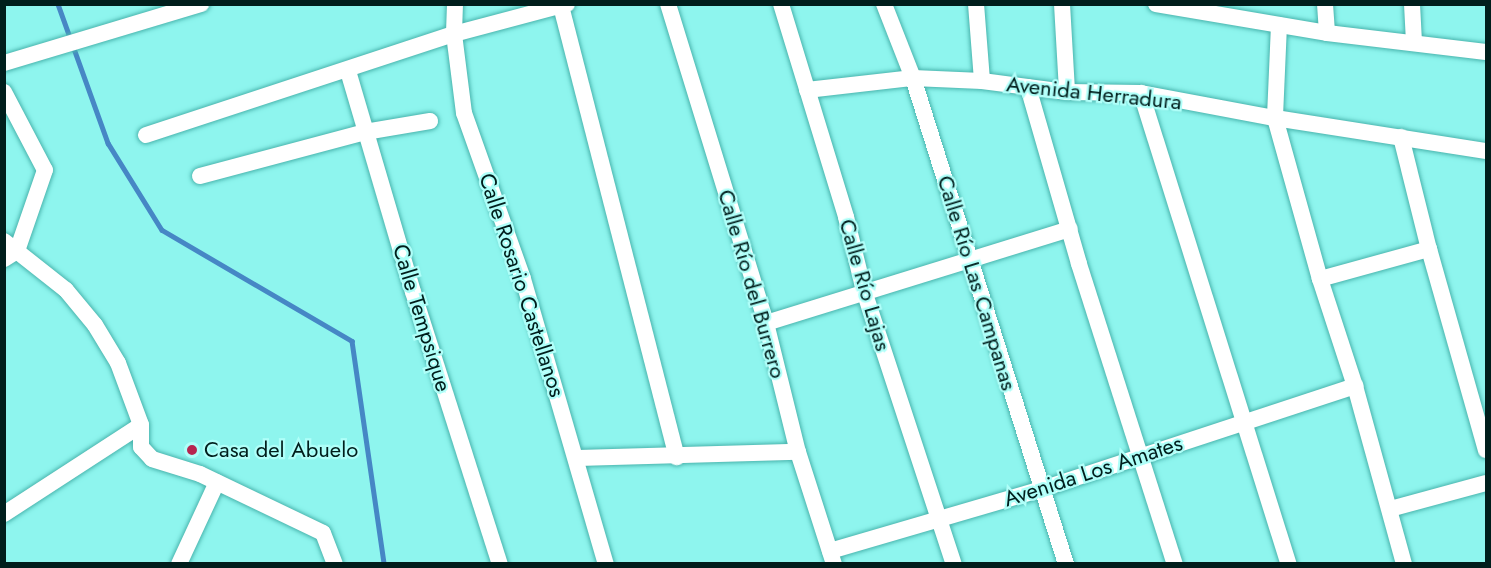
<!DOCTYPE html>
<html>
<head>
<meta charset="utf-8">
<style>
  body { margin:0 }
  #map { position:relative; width:1491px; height:568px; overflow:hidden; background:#8ef5ee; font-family:Jost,sans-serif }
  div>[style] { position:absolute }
  .stream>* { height:4.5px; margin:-2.25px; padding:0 2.25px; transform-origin:2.25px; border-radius:2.25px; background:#4687c5 }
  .roads { filter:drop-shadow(0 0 2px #49b4ad) drop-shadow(0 0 2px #49b4ad) }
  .street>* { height:16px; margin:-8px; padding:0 8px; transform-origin:8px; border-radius:8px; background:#fff }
  .dots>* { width:16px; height:16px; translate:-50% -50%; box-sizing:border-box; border:3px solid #affff9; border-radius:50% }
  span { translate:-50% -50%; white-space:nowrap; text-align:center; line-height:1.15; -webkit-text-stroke:4.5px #affff9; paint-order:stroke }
  .street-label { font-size:22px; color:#001e1c }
  .poi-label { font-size:22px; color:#001e1c }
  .left { translate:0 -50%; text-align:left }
  .frame { position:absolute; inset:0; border:6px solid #001e1c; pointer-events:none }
</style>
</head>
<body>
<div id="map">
  <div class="stream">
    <div style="left:58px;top:4px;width:148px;rotate:70.2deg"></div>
    <div style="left:108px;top:143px;width:102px;rotate:58.2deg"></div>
    <div style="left:162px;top:230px;width:220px;rotate:30.3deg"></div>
    <div style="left:352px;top:341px;width:225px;rotate:81.8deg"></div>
  </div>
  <div class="roads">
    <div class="street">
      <div style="left:455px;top:4px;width:30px;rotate:92deg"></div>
      <div style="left:454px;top:34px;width:80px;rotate:82.8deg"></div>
      <div style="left:464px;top:113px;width:176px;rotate:70.4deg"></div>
      <div style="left:523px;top:279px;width:297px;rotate:73.8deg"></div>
      <div style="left:668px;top:4px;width:334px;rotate:72.9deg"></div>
      <div style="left:766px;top:323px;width:133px;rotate:76.1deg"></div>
      <div style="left:798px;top:452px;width:118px;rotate:72.2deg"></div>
      <div style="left:781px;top:4px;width:223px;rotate:73deg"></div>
      <div style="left:846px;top:217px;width:76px;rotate:76.3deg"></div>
      <div style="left:864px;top:291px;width:287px;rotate:71.8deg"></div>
      <div style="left:884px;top:4px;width:79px;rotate:68.6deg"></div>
      <div style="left:913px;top:78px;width:510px;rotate:72.53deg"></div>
      <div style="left:976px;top:4px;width:77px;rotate:85.5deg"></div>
      <div style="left:1062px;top:4px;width:88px;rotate:86.7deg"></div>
      <div style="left:1156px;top:4px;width:173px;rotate:9.6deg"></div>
      <div style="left:1327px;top:33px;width:160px;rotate:6.8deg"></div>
      <div style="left:1325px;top:4px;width:29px;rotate:86deg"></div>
      <div style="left:1412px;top:4px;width:38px;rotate:87deg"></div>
      <div style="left:561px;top:6px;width:466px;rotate:75.6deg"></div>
      <div style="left:1279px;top:25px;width:93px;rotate:92.5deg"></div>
      <div style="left:1275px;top:118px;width:167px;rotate:74.4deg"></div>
      <div style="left:1320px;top:279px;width:113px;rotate:71.9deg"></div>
      <div style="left:1355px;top:386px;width:185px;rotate:74.6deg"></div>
      <div style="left:4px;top:63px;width:206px;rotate:-16.7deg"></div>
      <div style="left:348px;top:71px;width:230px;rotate:73.6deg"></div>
      <div style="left:413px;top:292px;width:286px;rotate:72.3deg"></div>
      <div style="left:1028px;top:87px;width:184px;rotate:73.9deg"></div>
      <div style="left:1079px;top:264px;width:315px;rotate:72.3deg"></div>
      <div style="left:807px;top:90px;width:107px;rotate:-6.5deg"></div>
      <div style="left:913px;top:78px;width:69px;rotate:2.5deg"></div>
      <div style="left:982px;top:81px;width:86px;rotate:7.4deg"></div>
      <div style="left:1067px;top:92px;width:74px;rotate:0.8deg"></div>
      <div style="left:1141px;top:93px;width:136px;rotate:10.6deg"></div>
      <div style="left:1275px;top:118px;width:214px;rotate:8.9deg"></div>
      <div style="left:4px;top:92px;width:88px;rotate:62.3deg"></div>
      <div style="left:45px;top:170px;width:86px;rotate:109.1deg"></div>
      <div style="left:17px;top:251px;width:15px;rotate:148deg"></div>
      <div style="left:1141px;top:93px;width:494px;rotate:72.6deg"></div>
      <div style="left:146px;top:135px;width:324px;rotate:-18.2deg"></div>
      <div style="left:454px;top:34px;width:117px;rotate:-14.9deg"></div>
      <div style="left:1401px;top:137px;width:115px;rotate:76deg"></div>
      <div style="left:1429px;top:249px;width:209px;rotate:74.2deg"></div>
      <div style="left:200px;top:176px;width:171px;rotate:-14.9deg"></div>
      <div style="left:365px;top:132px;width:66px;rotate:-9.6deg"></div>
      <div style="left:4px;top:241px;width:79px;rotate:38.3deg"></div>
      <div style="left:66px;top:290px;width:45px;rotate:50.4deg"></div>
      <div style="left:95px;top:325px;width:44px;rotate:58.8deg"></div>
      <div style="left:118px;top:363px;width:66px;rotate:69.6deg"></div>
      <div style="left:141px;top:425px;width:22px;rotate:90deg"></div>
      <div style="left:141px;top:447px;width:16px;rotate:47deg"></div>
      <div style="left:152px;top:459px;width:50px;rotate:17.4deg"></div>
      <div style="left:200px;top:474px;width:136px;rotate:25.6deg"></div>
      <div style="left:323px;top:533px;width:33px;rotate:69deg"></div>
      <div style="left:1320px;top:279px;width:113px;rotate:-15.4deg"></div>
      <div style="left:766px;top:323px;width:318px;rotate:-17.2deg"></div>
      <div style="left:577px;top:458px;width:221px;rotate:-1.6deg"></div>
      <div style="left:1390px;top:509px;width:99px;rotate:-15.2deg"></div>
      <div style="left:4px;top:514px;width:163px;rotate:-33deg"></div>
      <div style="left:830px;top:551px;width:221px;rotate:-16.3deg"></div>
      <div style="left:1042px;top:489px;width:330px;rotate:-18.2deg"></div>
      <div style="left:179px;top:564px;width:90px;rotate:-65.1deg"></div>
    </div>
  </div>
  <div class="dots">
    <div style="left:192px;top:450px;background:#b62650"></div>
  </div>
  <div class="street-label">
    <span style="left:1094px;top:93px;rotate:6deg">Avenida Herradura</span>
    <span style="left:977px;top:283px;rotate:73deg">Calle Río Las Campanas</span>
    <span style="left:752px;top:284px;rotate:74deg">Calle Río del Burrero</span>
    <span style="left:522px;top:285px;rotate:72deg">Calle Rosario Castellanos</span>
    <span style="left:865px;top:285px;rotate:74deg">Calle Río Lajas</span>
    <span style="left:422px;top:318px;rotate:73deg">Calle Tempsique</span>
    <span style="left:1093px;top:471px;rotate:-18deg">Avenida Los Amates</span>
  </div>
  <div class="poi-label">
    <span class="left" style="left:204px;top:450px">Casa del Abuelo</span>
  </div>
  <div class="frame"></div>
</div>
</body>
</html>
